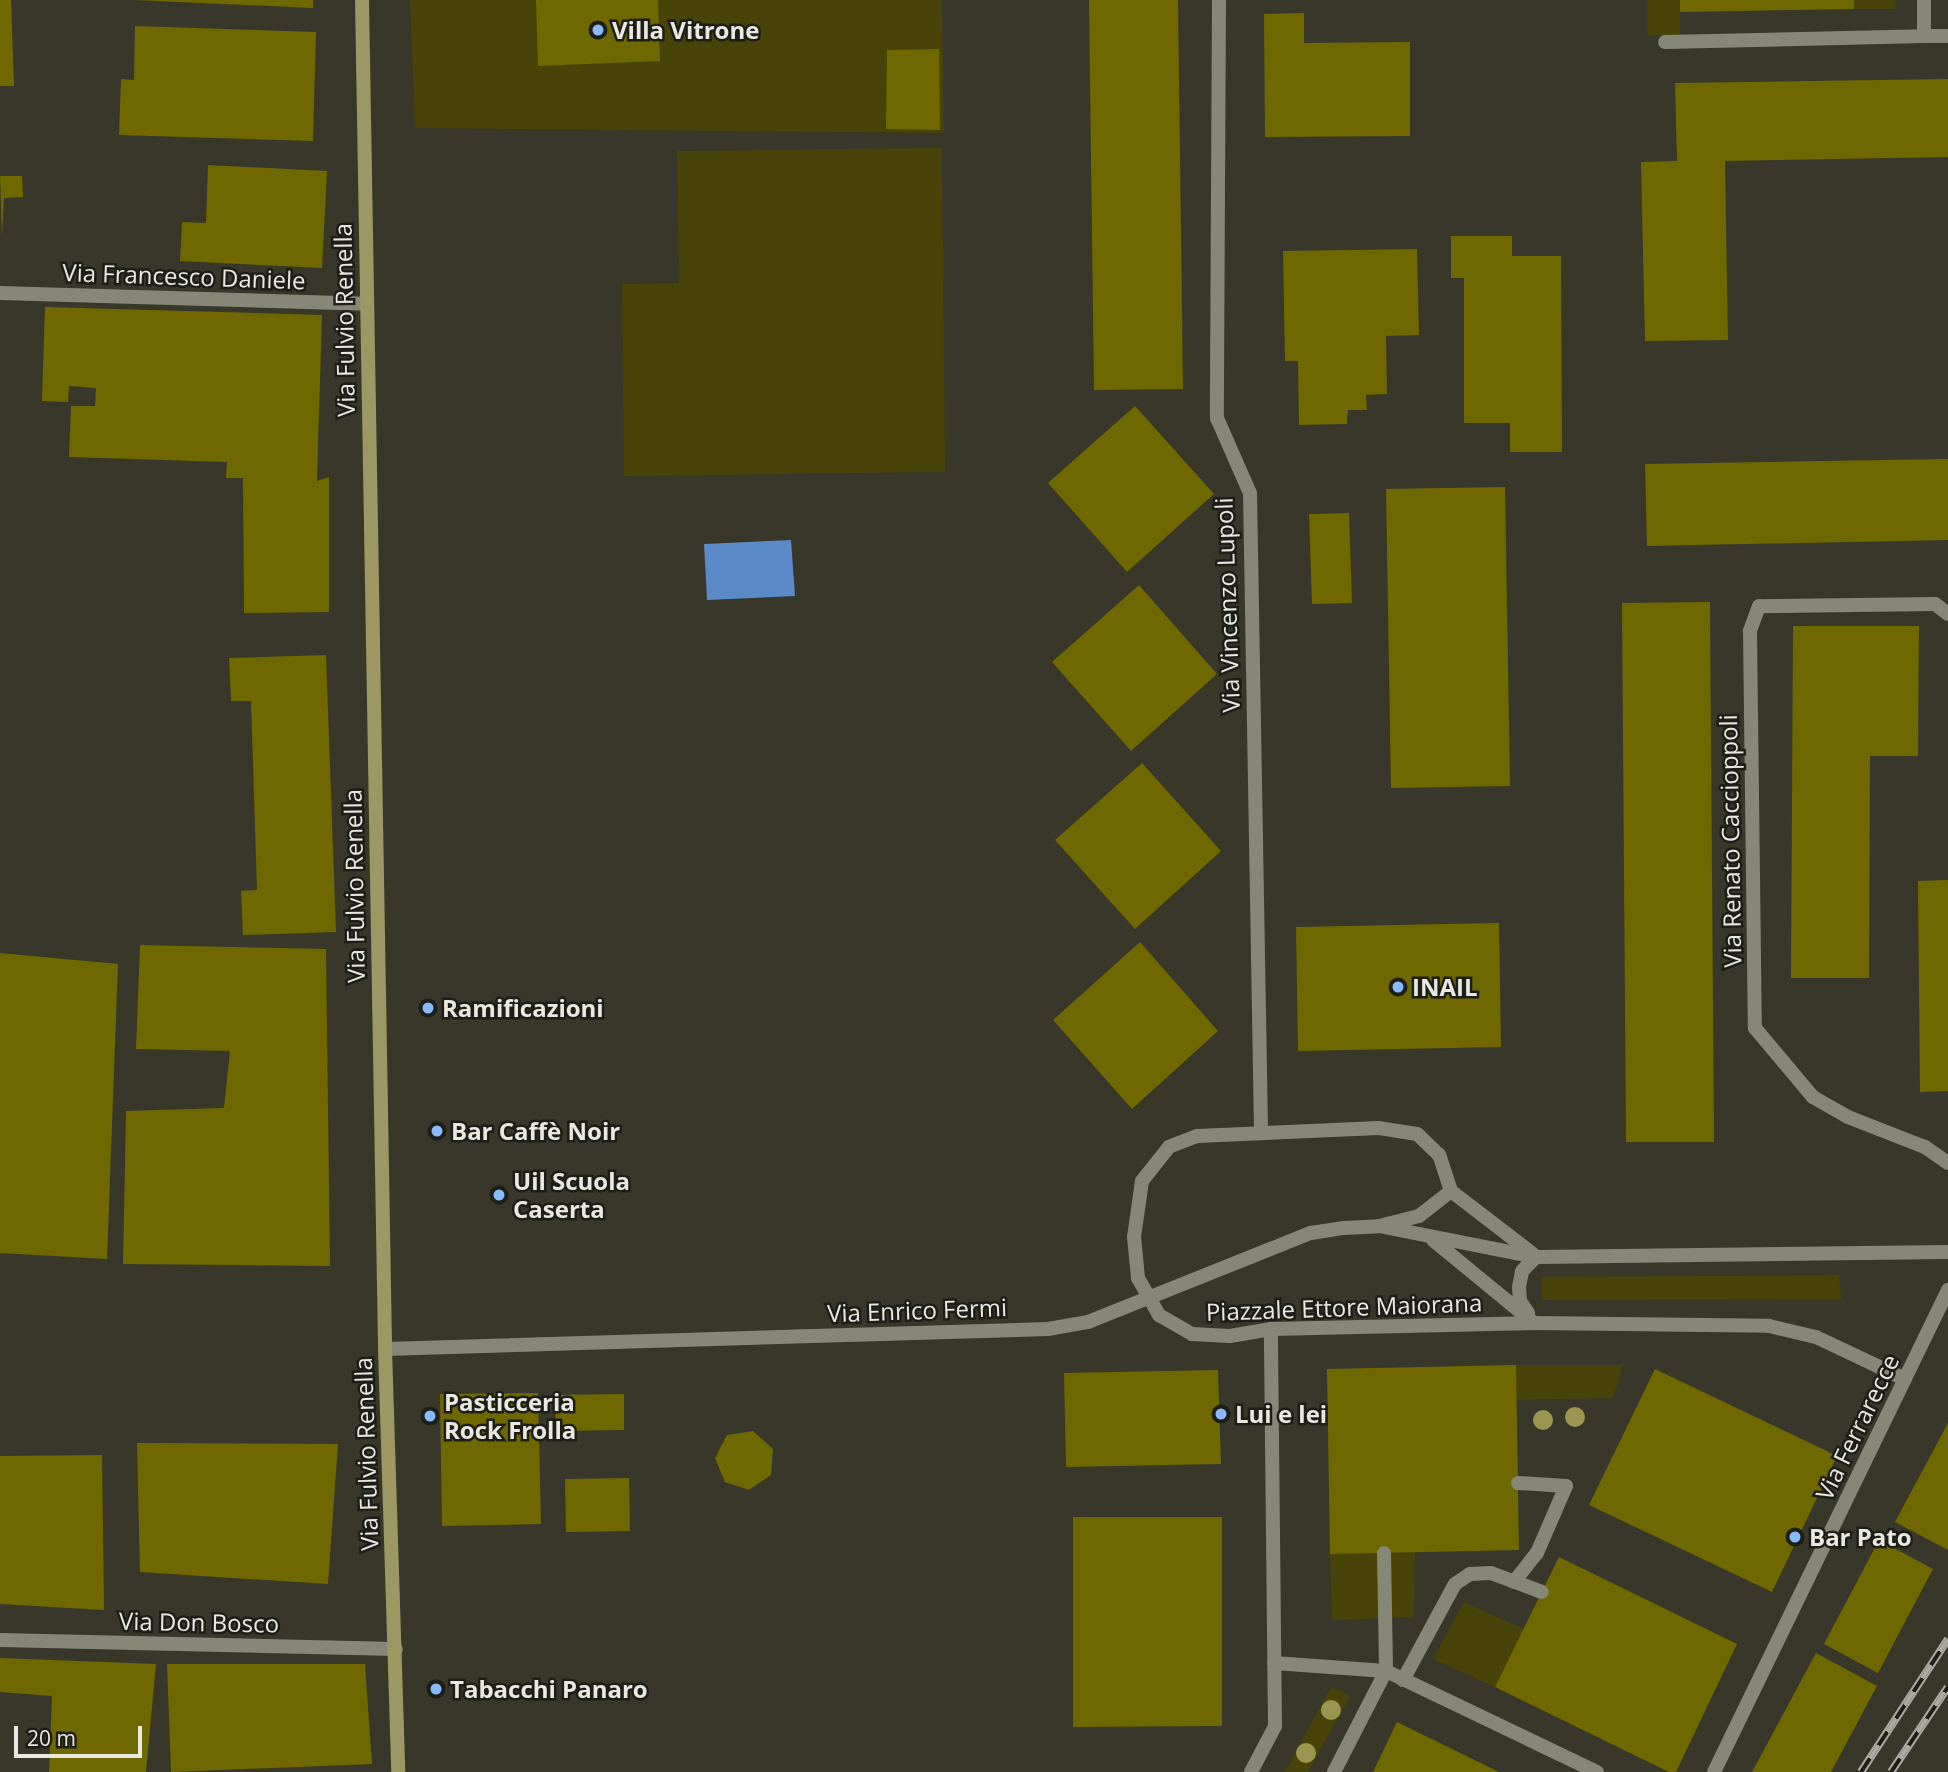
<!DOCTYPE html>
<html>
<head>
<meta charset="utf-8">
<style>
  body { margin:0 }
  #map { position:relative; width:1948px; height:1772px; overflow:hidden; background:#38372a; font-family:"Open Sans",sans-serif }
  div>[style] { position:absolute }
  .green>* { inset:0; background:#474309 }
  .water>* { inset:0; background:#5a8ac8 }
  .building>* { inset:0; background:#6f6800 }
  .service>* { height:14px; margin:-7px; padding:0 7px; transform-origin:7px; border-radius:7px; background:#878778 }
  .minor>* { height:14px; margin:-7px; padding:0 7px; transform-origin:7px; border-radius:7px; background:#878778 }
  .tertiary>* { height:14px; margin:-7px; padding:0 7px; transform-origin:7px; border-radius:7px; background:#878778 }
  .secondary>* { height:14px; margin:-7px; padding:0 7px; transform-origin:7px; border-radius:7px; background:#9c9864 }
  .rail>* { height:8px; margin-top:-4px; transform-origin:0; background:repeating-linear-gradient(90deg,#1e1e18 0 16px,#acaba2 0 32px); box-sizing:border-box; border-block:2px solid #acaba2 }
  .trees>* { width:20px; height:20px; margin:-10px; border-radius:50%; background:#9a9650 }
  .dots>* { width:19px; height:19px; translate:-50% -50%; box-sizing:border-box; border:4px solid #1e1e18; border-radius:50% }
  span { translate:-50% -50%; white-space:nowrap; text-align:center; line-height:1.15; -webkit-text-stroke:5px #1e1e18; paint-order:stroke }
  .poi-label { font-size:24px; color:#eae9e1; font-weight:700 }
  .left { translate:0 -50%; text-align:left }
  .street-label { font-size:24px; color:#eae9e1 }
  .scale { position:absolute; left:14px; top:1726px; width:128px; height:32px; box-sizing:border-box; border:4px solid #eae9e1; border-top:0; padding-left:9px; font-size:21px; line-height:24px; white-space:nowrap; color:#eae9e1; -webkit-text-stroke:5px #1e1e18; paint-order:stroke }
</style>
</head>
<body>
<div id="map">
  <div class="green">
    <div style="clip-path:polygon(410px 0,942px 0,944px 133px,415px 128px)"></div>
    <div style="clip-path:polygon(1647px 0,1680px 0,1680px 35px,1647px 35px)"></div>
    <div style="clip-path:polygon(1854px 0,1895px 0,1895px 9px,1854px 9px)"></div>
    <div style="clip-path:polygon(942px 148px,945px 472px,624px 476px,622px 284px,679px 283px,677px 151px)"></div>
    <div style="clip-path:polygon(1839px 1275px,1841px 1299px,1542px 1300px,1542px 1277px)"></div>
    <div style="clip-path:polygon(1516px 1365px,1623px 1365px,1613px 1398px,1516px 1400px)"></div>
    <div style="clip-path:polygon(1415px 1552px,1414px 1617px,1332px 1620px,1330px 1554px)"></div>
    <div style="clip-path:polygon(1464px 1602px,1524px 1629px,1495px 1687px,1433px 1659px)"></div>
    <div style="clip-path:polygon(1331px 1687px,1350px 1696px,1308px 1772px,1285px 1772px)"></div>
  </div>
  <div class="water">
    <div style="clip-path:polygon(791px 540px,795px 596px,707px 600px,704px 544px)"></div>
  </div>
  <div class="building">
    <div style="clip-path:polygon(0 0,11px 0,14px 86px,0 86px)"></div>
    <div style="clip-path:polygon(134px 0,313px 0,313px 8px)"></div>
    <div style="clip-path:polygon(536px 0,658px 0,660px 61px,538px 66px)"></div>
    <div style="clip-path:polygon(1089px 0,1178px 0,1183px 389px,1094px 390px)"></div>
    <div style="clip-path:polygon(1680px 0,1854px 0,1854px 9px,1680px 12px)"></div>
    <div style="clip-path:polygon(1304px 13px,1304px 43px,1410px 42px,1410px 136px,1265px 137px,1264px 14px)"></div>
    <div style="clip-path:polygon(135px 26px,316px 32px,313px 141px,119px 135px,121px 79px,134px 80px)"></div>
    <div style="clip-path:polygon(939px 49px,940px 130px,886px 129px,887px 50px)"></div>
    <div style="clip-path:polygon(1948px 79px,1948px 157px,1725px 161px,1728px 340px,1645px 341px,1641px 162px,1677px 161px,1675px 83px)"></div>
    <div style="clip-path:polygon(208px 165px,327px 171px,322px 268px,180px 261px,182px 222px,206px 223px)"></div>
    <div style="clip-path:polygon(0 176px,22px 176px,23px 197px,4px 198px,2px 236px)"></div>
    <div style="clip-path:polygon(1451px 236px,1512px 236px,1512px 256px,1561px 256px,1562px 452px,1510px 452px,1510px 423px,1464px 423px,1464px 278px,1451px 278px)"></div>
    <div style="clip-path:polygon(1417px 249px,1419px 335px,1386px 336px,1387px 394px,1366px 395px,1367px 410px,1348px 410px,1347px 424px,1299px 425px,1298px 361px,1285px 361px,1283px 251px)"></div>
    <div style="clip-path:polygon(45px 307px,322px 315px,317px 481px,329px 477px,329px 612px,244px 613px,243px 478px,226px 478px,227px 462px,69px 457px,71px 406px,95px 406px,96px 388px,69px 386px,68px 402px,42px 401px)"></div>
    <div style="clip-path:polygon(1135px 406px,1214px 494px,1127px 572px,1048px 483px)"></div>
    <div style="clip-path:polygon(1948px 459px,1948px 540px,1647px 546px,1645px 464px)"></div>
    <div style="clip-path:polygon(1505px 487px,1510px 786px,1391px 788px,1386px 489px)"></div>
    <div style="clip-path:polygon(1349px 513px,1352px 603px,1312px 604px,1309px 514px)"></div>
    <div style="clip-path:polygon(1139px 585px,1217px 674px,1131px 751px,1052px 662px)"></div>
    <div style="clip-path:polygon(1710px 602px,1714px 1142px,1626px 1142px,1622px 603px)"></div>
    <div style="clip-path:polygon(1793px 626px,1919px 626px,1918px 756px,1870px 756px,1869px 978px,1791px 978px)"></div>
    <div style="clip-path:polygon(326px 655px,336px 932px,243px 935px,241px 891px,257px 890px,251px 701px,231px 701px,229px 658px)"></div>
    <div style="clip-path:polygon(1142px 763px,1221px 851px,1135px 929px,1055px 840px)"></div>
    <div style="clip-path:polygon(1948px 880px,1948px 1091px,1920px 1092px,1918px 881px)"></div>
    <div style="clip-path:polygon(1499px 923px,1501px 1047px,1298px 1051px,1296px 927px)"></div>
    <div style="clip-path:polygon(1140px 942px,1218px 1031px,1132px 1109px,1053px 1020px)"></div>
    <div style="clip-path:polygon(140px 945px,326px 949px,330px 1266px,123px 1264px,126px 1111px,224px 1108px,230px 1051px,136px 1049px)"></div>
    <div style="clip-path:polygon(0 953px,118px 964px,107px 1259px,0 1253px)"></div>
    <div style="clip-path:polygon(1516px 1365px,1519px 1550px,1330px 1554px,1327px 1369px)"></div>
    <div style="clip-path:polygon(1655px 1369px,1837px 1456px,1772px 1592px,1589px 1505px)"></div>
    <div style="clip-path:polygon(1218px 1370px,1221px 1464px,1066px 1467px,1064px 1373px)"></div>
    <div style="clip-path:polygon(538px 1393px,541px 1524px,442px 1526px,440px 1394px)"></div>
    <div style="clip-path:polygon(624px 1394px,624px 1430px,556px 1431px,555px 1395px)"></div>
    <div style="clip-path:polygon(1948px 1423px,1948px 1550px,1895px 1522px)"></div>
    <div style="clip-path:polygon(753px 1431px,773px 1449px,771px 1475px,749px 1490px,725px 1482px,715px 1458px,727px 1435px)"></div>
    <div style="clip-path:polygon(137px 1443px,338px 1444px,328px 1584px,140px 1572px)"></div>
    <div style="clip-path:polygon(102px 1455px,104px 1610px,0 1604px,0 1456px)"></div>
    <div style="clip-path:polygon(629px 1478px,630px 1531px,566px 1532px,565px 1479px)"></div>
    <div style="clip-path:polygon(1073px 1517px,1222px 1517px,1222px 1726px,1073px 1727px)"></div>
    <div style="clip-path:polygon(1879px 1540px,1933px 1569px,1878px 1673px,1824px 1644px)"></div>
    <div style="clip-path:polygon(1559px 1557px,1737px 1644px,1676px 1772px,1669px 1772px,1495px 1687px)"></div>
    <div style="clip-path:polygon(1816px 1653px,1877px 1686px,1831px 1772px,1752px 1772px)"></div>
    <div style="clip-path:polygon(0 1658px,156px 1664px,146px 1772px,49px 1772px,52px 1696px,0 1692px)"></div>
    <div style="clip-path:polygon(167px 1664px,365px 1664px,372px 1764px,171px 1772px)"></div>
    <div style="clip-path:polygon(1397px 1722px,1499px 1772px,1373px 1772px)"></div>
  </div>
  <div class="service">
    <div style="left:1665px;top:42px;width:259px;rotate:-1.3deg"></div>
    <div style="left:1384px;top:1553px;width:118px;rotate:89deg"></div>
    <div style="left:1514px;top:1582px;width:37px;rotate:-52deg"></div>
    <div style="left:1537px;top:1553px;width:73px;rotate:-66.6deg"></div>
    <div style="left:1566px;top:1486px;width:48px;rotate:-176.4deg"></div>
    <div style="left:1403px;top:1680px;width:109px;rotate:-61.6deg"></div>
    <div style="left:1455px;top:1584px;width:18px;rotate:-34deg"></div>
    <div style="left:1470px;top:1574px;width:21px;rotate:-3deg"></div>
    <div style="left:1491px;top:1573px;width:54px;rotate:20.4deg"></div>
  </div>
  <div class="minor">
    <div style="left:1219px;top:0;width:418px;rotate:90.3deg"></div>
    <div style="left:1217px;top:418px;width:82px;rotate:66.3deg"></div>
    <div style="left:1250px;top:493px;width:638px;rotate:89.01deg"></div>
    <div style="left:1924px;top:0;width:36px;rotate:90deg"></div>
    <div style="left:1924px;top:36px;width:24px"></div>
    <div style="left:0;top:293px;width:366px;rotate:1.7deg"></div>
    <div style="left:1948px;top:614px;width:16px;rotate:-142deg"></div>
    <div style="left:1935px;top:604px;width:176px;rotate:179.3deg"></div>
    <div style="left:1759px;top:606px;width:27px;rotate:110deg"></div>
    <div style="left:1750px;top:631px;width:397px;rotate:89.3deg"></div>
    <div style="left:1755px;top:1028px;width:90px;rotate:50deg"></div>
    <div style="left:1813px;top:1097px;width:40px;rotate:29.7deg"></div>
    <div style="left:1848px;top:1117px;width:83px;rotate:21.3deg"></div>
    <div style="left:1925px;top:1147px;width:28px;rotate:35deg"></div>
    <div style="left:1383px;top:1225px;width:37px;rotate:-14deg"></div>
    <div style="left:1419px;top:1216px;width:41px;rotate:-38deg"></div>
    <div style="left:1433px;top:1240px;width:131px;rotate:39.4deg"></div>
    <div style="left:1533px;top:1254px;width:103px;rotate:-142.5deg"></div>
    <div style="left:1451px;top:1191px;width:38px;rotate:-108deg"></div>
    <div style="left:1439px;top:1155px;width:30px;rotate:-136deg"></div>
    <div style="left:1417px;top:1134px;width:38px;rotate:-171deg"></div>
    <div style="left:1379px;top:1128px;width:182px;rotate:177.5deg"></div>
    <div style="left:1197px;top:1136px;width:30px;rotate:159deg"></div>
    <div style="left:1169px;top:1147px;width:43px;rotate:128.5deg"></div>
    <div style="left:1142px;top:1181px;width:57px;rotate:98.1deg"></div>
    <div style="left:1134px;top:1237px;width:41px;rotate:84.4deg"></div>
    <div style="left:1138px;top:1278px;width:43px;rotate:60.4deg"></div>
    <div style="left:1159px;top:1315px;width:38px;rotate:30deg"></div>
    <div style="left:1192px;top:1334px;width:38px;rotate:3deg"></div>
    <div style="left:1230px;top:1336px;width:42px;rotate:-9.7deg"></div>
    <div style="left:1271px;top:1329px;width:263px;rotate:-1.3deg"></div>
    <div style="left:1534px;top:1323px;width:235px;rotate:0.7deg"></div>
    <div style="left:1769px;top:1326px;width:48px;rotate:13.2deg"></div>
    <div style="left:1816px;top:1337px;width:98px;rotate:25.3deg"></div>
    <div style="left:1528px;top:1313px;width:14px;rotate:-124deg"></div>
    <div style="left:1520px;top:1301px;width:14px;rotate:-94deg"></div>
    <div style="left:1519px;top:1287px;width:16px;rotate:-79deg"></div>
    <div style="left:1522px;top:1271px;width:20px;rotate:-45deg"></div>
    <div style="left:385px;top:1349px;width:663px;rotate:-1.73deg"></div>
    <div style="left:1048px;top:1329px;width:41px;rotate:-9.9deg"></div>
    <div style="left:1088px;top:1322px;width:240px;rotate:-21.8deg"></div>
    <div style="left:1311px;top:1233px;width:33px;rotate:-9deg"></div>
    <div style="left:1344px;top:1228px;width:35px;rotate:-3deg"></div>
    <div style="left:1379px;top:1226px;width:160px;rotate:11.2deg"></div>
    <div style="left:1536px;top:1257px;width:412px;rotate:-0.7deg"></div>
    <div style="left:0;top:1640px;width:396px;rotate:1.3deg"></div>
    <div style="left:1274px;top:1663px;width:112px;rotate:4.1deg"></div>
    <div style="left:1386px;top:1671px;width:234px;rotate:25.6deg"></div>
    <div style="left:1251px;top:1772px;width:52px;rotate:-62.4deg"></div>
    <div style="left:1275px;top:1726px;width:397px;rotate:-90.6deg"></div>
    <div style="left:1334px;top:1772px;width:114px;rotate:-62.8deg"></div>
  </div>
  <div class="tertiary">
    <div style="left:1714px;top:1772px;width:536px;rotate:-64.1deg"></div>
  </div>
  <div class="secondary">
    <div style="left:362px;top:0;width:1349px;rotate:89.02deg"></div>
    <div style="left:385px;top:1349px;width:423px;rotate:88.2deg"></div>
  </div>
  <div class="rail">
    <div style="left:1861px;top:1772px;width:159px;rotate:-56.8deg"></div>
    <div style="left:1891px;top:1772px;width:102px;rotate:-56.2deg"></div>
  </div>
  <div class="trees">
    <div style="left:1575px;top:1417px"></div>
    <div style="left:1543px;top:1420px"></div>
    <div style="left:1331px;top:1710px"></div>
    <div style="left:1306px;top:1753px"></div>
  </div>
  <div class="dots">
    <div style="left:598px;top:30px;background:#88bafc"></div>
    <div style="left:1398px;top:987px;background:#88bafc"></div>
    <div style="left:428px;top:1008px;background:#88bafc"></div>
    <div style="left:437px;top:1131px;background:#88bafc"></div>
    <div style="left:499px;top:1195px;background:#88bafc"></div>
    <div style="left:1221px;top:1414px;background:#88bafc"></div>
    <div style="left:430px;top:1416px;background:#88bafc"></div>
    <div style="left:1795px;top:1537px;background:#88bafc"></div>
    <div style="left:436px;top:1689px;background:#88bafc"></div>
  </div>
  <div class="poi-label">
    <span class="left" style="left:612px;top:30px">Villa Vitrone</span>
    <span class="left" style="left:1412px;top:987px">INAIL</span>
    <span class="left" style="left:442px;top:1008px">Ramificazioni</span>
    <span class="left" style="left:451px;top:1131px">Bar Caffè Noir</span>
    <span class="left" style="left:513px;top:1195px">Uil Scuola<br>Caserta</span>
    <span class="left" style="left:444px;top:1416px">Pasticceria<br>Rock Frolla</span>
    <span class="left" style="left:1235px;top:1414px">Lui e lei</span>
    <span class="left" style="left:1809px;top:1537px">Bar Pato</span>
    <span class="left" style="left:450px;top:1689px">Tabacchi Panaro</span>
  </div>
  <div class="street-label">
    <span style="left:184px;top:276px;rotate:2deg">Via Francesco Daniele</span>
    <span style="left:344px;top:320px;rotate:-91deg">Via Fulvio Renella</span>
    <span style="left:1227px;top:605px;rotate:-92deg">Via Vincenzo Lupoli</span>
    <span style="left:1730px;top:841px;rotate:-91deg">Via Renato Caccioppoli</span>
    <span style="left:354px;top:886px;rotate:-91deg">Via Fulvio Renella</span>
    <span style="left:1344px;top:1307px;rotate:-2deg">Piazzale Ettore Maiorana</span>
    <span style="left:917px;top:1310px;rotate:-2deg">Via Enrico Fermi</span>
    <span style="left:1857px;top:1427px;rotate:-64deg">Via Ferrarecce</span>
    <span style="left:366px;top:1454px;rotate:-92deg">Via Fulvio Renella</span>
    <span style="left:199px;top:1622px;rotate:1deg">Via Don Bosco</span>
  </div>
  <div class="scale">20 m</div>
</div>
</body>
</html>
